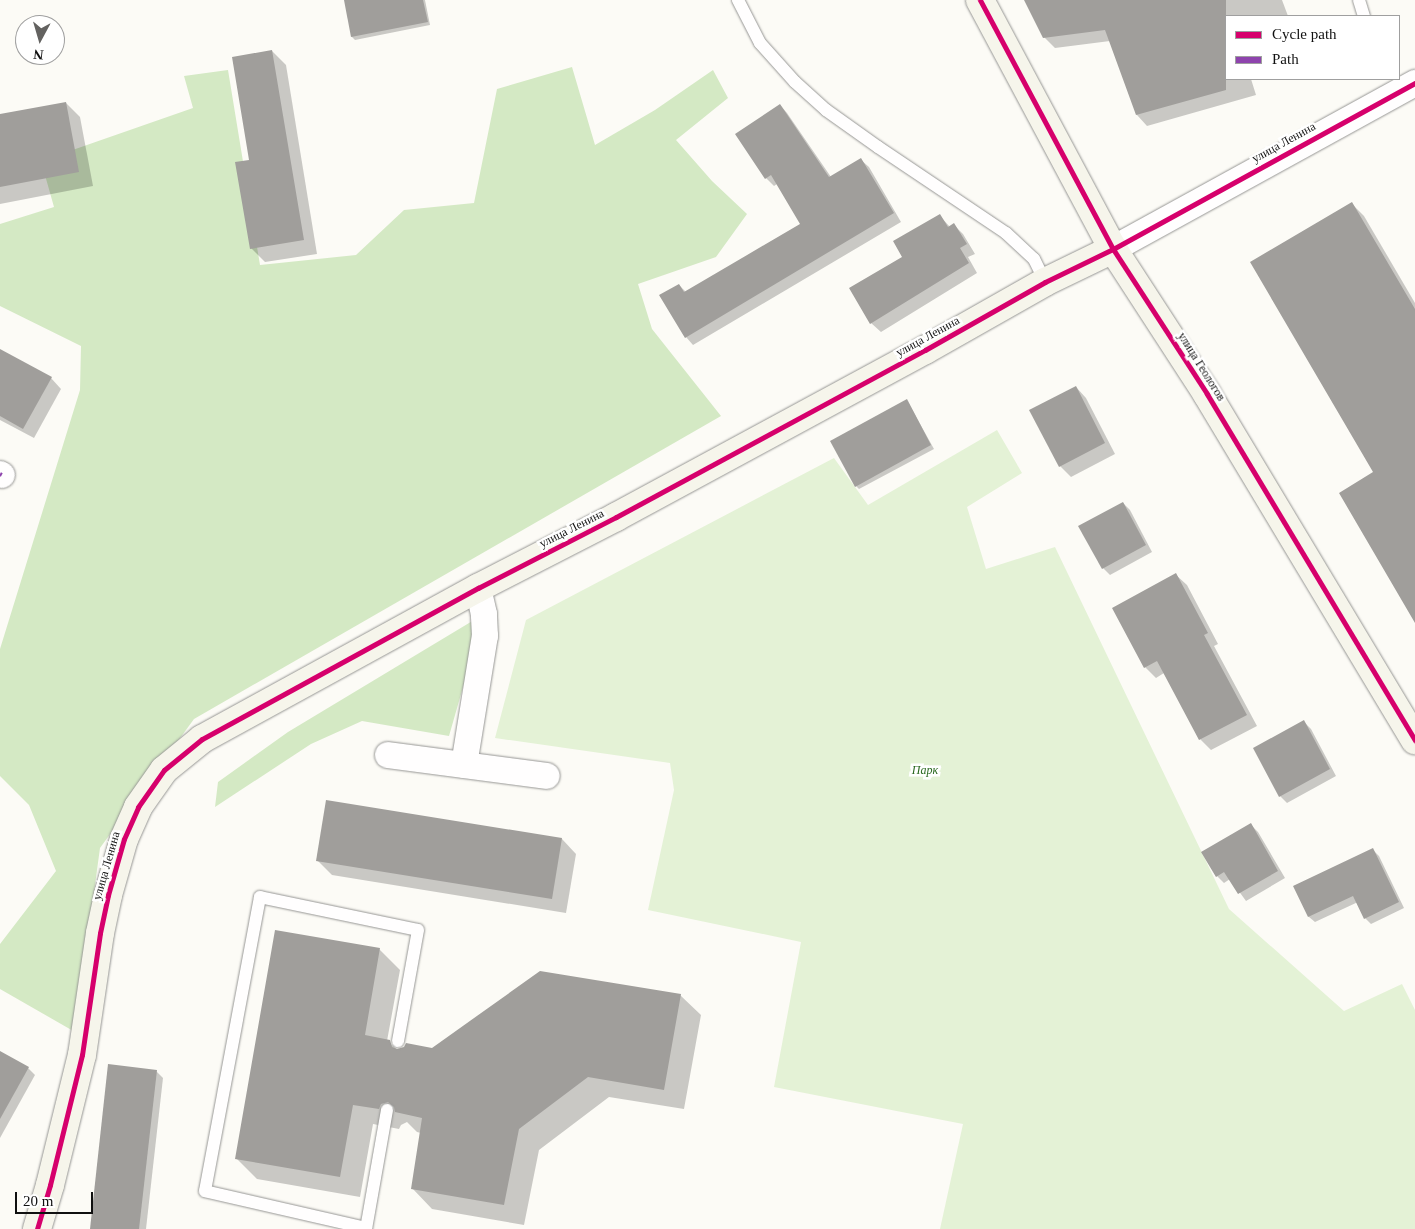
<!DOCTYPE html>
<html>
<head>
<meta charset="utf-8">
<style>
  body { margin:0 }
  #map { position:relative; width:1415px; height:1229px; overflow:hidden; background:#fcfbf6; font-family:Georgia,serif }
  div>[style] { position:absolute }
  .green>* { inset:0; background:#e4f2d6 }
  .forest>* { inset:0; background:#d4e9c4 }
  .shadow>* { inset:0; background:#0003 }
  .building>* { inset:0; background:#a09e9b }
  .roads { filter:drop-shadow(0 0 1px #969694) drop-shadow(0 0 1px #969694) }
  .lane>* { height:12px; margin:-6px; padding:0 6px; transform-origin:6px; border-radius:6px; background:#fffefe }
  .street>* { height:26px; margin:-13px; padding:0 13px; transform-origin:13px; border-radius:13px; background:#fffefe }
  .secondary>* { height:28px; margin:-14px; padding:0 14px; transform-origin:14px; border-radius:14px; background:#f6f5eb }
  .quiet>* { height:4px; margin-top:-2px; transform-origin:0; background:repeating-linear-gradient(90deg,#8e44ad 0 8px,transparent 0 12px) }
  .cycleway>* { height:5px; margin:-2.5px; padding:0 2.5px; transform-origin:2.5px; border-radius:2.5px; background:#d6006c }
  span { translate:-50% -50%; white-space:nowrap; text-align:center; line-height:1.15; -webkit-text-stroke:5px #fff; paint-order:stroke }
  .street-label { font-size:12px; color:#101010 }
  .park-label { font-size:12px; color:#29681f; font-style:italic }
  .legend { position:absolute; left:1225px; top:15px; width:175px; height:65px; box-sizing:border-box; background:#fff; border:1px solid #9f9f9f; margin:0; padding:6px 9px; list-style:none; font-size:15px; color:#101010 }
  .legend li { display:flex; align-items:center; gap:10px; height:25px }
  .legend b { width:25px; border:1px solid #9f9f9f }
  .north { position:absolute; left:15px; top:15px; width:50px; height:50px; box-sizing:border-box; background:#fff; border:1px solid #9f9f9f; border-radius:50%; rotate:186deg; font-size:14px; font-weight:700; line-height:20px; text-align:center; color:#101010 }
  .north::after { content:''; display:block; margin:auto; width:18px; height:22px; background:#636260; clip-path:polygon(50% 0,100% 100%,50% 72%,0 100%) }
  .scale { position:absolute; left:15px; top:1192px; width:78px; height:22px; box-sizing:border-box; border:2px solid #101010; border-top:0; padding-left:6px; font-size:15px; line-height:18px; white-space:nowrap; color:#101010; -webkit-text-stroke:4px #fff; paint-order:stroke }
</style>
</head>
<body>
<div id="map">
  <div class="green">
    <div style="clip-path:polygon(997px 430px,1022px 473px,967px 507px,986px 569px,1055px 547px,1229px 909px,1344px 1011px,1402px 984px,1415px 1010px,1415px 1229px,940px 1229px,963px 1124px,774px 1087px,801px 942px,648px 910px,674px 790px,670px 763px,495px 738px,526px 620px,834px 458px,868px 505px)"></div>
  </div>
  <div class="forest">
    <div style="clip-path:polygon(572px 67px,595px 145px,655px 110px,713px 70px,728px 98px,676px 140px,712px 181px,747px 214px,716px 257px,638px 284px,652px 329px,721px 416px,194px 719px,100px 848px,75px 1032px,0 989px,0 944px,56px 871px,29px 805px,0 776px,0 649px,80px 390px,81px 346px,0 306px,0 224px,54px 207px,41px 161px,193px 108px,184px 76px,228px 70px,260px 265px,356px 255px,404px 210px,474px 203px,497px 89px)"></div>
    <div style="clip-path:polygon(484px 614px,449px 736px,362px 721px,311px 744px,215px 807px,218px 782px,288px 732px)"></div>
  </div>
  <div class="shadow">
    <div style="clip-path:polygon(345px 0,425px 0,430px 25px,355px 40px,352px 37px)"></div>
    <div style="clip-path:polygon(1025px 0,1282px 0,1288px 16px,1226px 16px,1226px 79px,1251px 79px,1256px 95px,1147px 126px,1137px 115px,1110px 41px,1055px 48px,1044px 37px)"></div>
    <div style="clip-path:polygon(272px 51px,286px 65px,317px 254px,265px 262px,251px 248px,251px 161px)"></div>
    <div style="clip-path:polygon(66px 103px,80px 117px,93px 186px,0 204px,0 115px)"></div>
    <div style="clip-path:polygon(780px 105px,787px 113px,831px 177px,861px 160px,869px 167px,901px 222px,693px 345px,686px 337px,679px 285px,686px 292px,801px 224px,777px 184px,774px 186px,766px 178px)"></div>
    <div style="clip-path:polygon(1352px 204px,1364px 216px,1415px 303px,1415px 620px,1375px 473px)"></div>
    <div style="clip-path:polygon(940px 216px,950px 227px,954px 225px,963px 234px,975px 254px,968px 257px,977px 273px,881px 332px,871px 323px,904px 257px)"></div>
    <div style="clip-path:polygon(0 351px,51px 378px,61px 389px,34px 438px,0 420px)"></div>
    <div style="clip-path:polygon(1076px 387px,1086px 398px,1115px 454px,1071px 477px,1060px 466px)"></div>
    <div style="clip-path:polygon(909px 404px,934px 449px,859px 489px,856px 486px)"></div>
    <div style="clip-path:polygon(1123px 503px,1130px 510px,1152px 552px,1110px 575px,1103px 568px)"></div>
    <div style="clip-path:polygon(1176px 575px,1187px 585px,1218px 644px,1214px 646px,1257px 726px,1211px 750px,1200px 739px,1164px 673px,1156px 678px,1145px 667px)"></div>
    <div style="clip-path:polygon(1304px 722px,1311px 729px,1336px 776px,1287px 803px,1280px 796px)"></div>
    <div style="clip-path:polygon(1251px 825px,1258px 832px,1285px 878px,1246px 901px,1230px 879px,1224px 883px,1217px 876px)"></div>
    <div style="clip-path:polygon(562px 839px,576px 854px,566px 913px,332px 875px,318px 861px)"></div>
    <div style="clip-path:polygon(1373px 850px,1379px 856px,1404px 908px,1371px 924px,1365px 918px,1358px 902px,1315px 922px,1309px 917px,1294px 886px)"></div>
    <div style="clip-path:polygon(379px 949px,400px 970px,387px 1041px,398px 1050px,433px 1049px,680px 995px,701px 1015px,684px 1109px,609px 1097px,539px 1150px,524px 1225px,432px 1209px,412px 1188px,421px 1133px,417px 1132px,407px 1122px,401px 1125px,399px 1129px,373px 1124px,360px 1197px,257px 1179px,236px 1158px)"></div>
    <div style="clip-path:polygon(0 1053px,28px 1068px,35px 1075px,0 1138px)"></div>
    <div style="clip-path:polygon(156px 1071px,163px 1078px,146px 1229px,91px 1229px)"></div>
  </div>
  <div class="building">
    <div style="clip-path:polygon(344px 0,423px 0,428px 22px,351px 37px)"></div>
    <div style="clip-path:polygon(1024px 0,1226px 0,1226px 90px,1136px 115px,1105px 30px,1043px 38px)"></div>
    <div style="clip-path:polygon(272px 50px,304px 240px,250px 249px,235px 162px,249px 160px,232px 57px)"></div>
    <div style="clip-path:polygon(66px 102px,79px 172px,0 187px,0 114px)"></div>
    <div style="clip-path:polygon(780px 104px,829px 177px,861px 158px,894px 213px,685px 338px,659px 295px,679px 284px,684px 292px,800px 224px,771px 175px,765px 179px,735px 134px)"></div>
    <div style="clip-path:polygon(1352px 202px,1415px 309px,1415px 623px,1339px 493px,1373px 472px,1250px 262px)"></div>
    <div style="clip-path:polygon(940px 214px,948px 227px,954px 223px,967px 244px,960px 248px,969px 263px,870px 324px,849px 288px,902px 257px,893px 241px)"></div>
    <div style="clip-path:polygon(0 349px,52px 377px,23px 429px,0 416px)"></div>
    <div style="clip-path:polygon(1076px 386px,1105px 443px,1059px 467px,1029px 410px)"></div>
    <div style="clip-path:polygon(907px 399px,931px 445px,855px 487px,830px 441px)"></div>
    <div style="clip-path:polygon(1123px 502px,1146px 545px,1102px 569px,1078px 526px)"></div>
    <div style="clip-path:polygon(1176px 573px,1208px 633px,1204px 635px,1247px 715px,1199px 740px,1157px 661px,1144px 668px,1112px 608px)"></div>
    <div style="clip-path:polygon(1304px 720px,1330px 769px,1279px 797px,1253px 748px)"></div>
    <div style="clip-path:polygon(326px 800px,562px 838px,552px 899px,316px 861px)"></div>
    <div style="clip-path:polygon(1251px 823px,1278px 871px,1238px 894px,1224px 872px,1216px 877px,1201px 852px)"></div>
    <div style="clip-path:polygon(1373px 848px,1399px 902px,1364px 919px,1353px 896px,1308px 917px,1293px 886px)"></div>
    <div style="clip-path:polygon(275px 930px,380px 948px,365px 1035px,390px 1040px,392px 1047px,397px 1049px,404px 1047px,406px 1043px,432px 1048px,540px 971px,681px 994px,664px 1090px,588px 1077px,519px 1129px,504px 1205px,411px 1189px,422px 1118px,395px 1112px,394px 1107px,388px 1102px,381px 1104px,379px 1109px,353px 1105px,340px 1177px,235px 1159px)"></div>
    <div style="clip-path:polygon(0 1051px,29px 1067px,0 1119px)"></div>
    <div style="clip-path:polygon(108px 1064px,157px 1070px,139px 1229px,90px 1229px)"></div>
  </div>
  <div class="roads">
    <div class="lane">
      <div style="left:738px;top:0;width:48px;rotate:62.9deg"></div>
      <div style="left:760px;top:43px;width:52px;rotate:48.1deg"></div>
      <div style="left:795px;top:82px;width:42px;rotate:42.1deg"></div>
      <div style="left:826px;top:110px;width:64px;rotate:35.4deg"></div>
      <div style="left:878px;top:147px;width:154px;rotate:33.9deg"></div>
      <div style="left:1006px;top:233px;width:38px;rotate:43deg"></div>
      <div style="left:1034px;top:259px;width:25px;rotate:64deg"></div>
      <div style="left:1359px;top:0;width:17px;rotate:73deg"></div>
      <div style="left:366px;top:1228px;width:165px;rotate:-167.1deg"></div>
      <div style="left:205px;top:1191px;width:299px;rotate:-79.4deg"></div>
      <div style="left:260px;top:897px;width:161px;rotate:11.8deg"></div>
      <div style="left:418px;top:930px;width:113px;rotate:100.2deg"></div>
      <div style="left:366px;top:1229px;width:121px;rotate:-80deg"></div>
    </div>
    <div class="street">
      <div style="left:1113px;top:249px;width:345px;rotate:-28.8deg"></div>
      <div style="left:0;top:474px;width:2px;rotate:27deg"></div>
      <div style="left:388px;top:755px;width:160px;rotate:7.5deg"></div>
      <div style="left:464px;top:765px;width:131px;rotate:-80.8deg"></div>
      <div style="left:485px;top:636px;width:22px;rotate:-93deg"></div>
      <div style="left:484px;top:614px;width:27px;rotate:-103deg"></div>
    </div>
    <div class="secondary">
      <div style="left:980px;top:0;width:282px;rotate:61.9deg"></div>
      <div style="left:1113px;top:249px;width:173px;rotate:57deg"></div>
      <div style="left:1207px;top:394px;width:404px;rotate:59deg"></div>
      <div style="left:37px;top:1229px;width:46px;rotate:-73.5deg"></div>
      <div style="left:50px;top:1185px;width:134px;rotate:-76.2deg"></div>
      <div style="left:82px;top:1055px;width:123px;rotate:-81.6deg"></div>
      <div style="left:100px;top:933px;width:39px;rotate:-78deg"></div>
      <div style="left:108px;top:895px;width:58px;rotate:-74.1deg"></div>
      <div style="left:124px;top:839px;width:35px;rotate:-66deg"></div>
      <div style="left:138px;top:807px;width:45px;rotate:-54.9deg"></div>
      <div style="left:164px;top:770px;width:49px;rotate:-39.2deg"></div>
      <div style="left:202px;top:739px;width:315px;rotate:-28.7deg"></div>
      <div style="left:478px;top:588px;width:155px;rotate:-27.2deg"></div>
      <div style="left:616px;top:517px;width:351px;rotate:-28.4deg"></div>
      <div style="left:925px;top:350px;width:138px;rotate:-29.5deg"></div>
      <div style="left:1045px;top:282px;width:76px;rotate:-25.9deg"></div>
    </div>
  </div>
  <div class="quiet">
    <div style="left:0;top:474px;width:2px;rotate:27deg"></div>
  </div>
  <div class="cycleway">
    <div style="left:980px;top:0;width:282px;rotate:61.9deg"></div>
    <div style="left:1113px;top:249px;width:173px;rotate:57deg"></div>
    <div style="left:1207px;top:394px;width:404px;rotate:59deg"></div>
    <div style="left:37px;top:1229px;width:46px;rotate:-73.5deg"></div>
    <div style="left:50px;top:1185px;width:134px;rotate:-76.2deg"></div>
    <div style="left:82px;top:1055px;width:123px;rotate:-81.6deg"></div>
    <div style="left:100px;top:933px;width:39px;rotate:-78deg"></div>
    <div style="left:108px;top:895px;width:58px;rotate:-74.1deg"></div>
    <div style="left:124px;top:839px;width:35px;rotate:-66deg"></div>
    <div style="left:138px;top:807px;width:45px;rotate:-54.9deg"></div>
    <div style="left:164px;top:770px;width:49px;rotate:-39.2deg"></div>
    <div style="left:202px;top:739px;width:315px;rotate:-28.7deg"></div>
    <div style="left:478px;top:588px;width:155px;rotate:-27.2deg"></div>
    <div style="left:616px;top:517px;width:351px;rotate:-28.4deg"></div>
    <div style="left:925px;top:350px;width:138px;rotate:-29.5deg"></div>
    <div style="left:1045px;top:282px;width:76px;rotate:-25.9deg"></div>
    <div style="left:1113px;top:249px;width:345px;rotate:-28.8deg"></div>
  </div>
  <div class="street-label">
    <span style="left:1284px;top:143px;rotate:-29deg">улица Ленина</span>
    <span style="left:928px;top:337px;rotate:-29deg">улица Ленина</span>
    <span style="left:1201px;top:367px;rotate:58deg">улица Геологов</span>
    <span style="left:572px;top:529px;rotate:-27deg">улица Ленина</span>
    <span style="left:107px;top:866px;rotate:-74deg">улица Ленина</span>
  </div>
  <div class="park-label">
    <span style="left:925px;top:771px">Парк</span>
  </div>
  <ul class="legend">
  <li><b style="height:6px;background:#d6006c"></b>Cycle path</li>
  <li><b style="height:6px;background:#8e44ad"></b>Path</li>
  </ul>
  <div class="north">N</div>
  <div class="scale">20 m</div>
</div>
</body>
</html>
